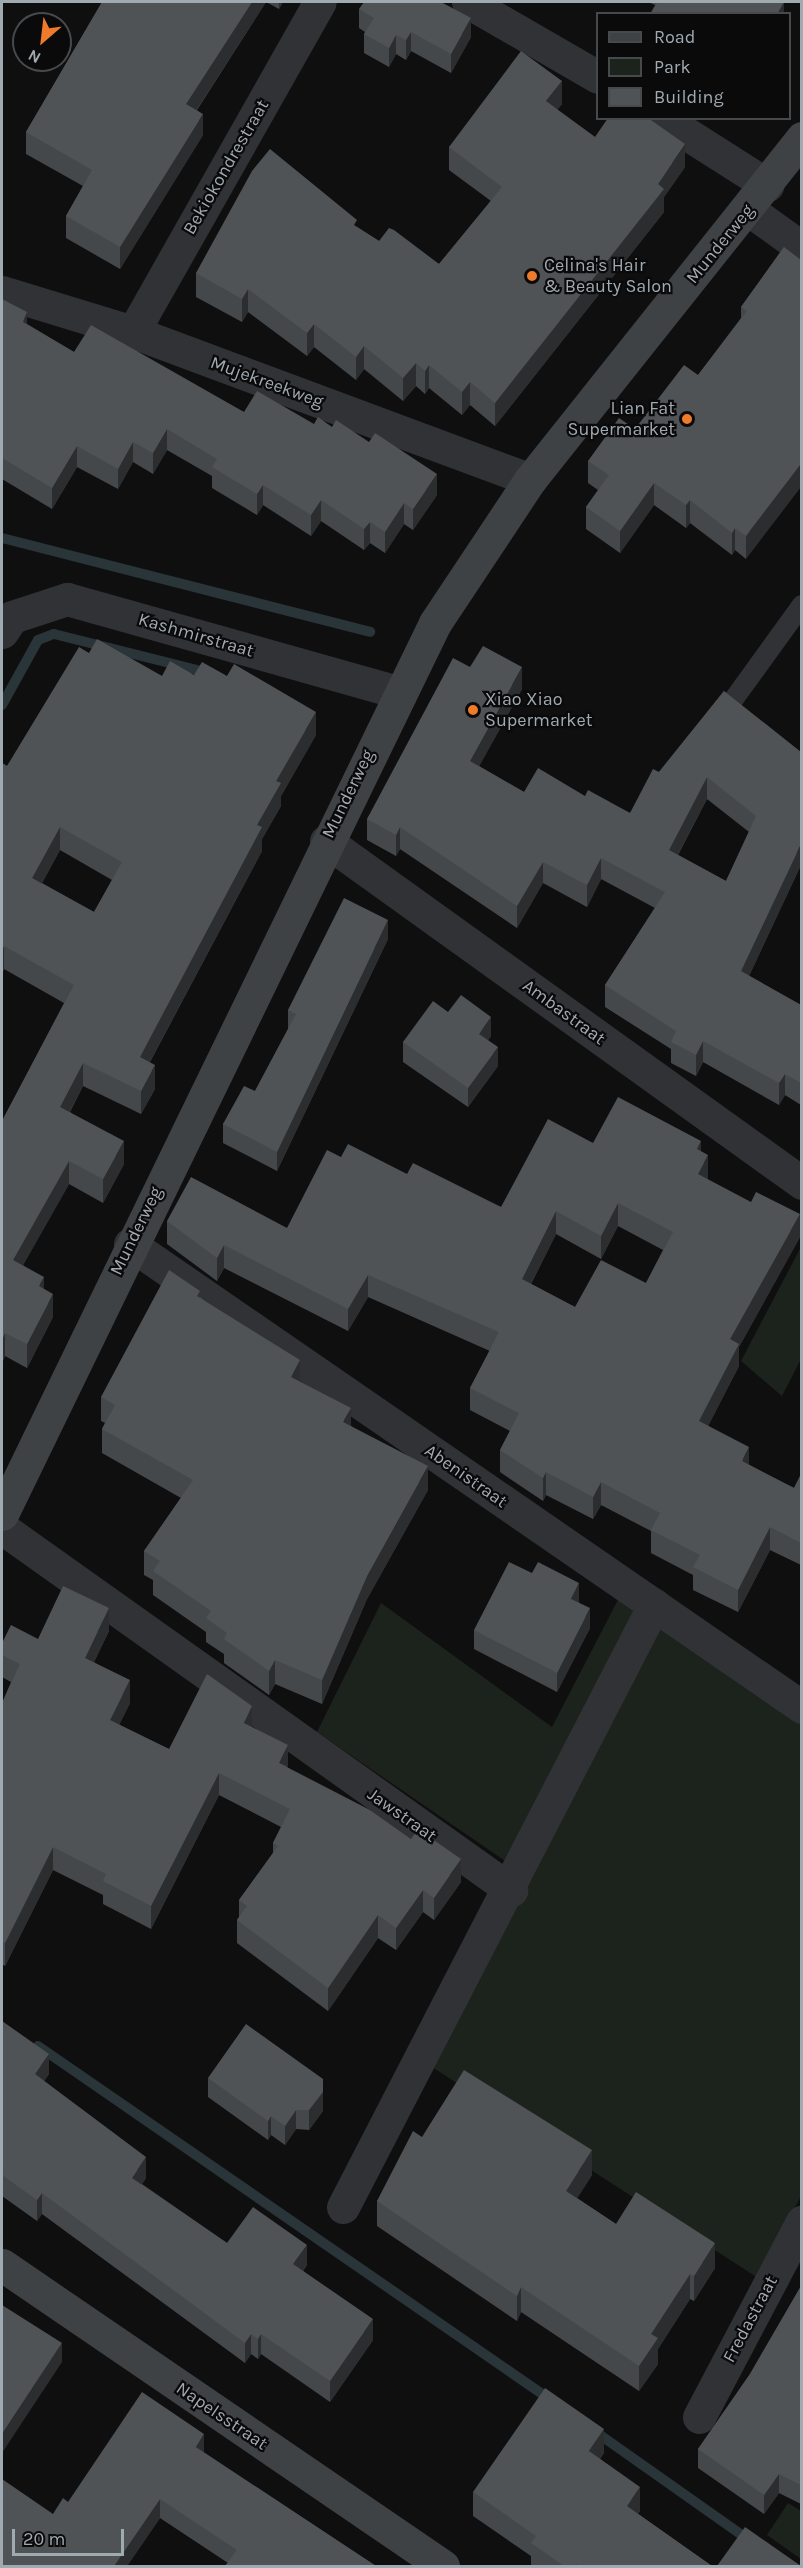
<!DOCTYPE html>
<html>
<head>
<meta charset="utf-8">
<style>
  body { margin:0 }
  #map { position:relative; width:803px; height:2568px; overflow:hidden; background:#0f0f10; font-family:Karla,sans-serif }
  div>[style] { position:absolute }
  .green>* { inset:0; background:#1c231c }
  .stream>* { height:10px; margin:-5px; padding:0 5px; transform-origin:5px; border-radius:5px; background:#293538 }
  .lane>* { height:20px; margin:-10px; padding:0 10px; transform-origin:10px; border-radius:10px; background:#303235 }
  .street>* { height:33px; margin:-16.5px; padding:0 16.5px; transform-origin:16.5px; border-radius:16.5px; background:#303235 }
  .secondary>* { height:33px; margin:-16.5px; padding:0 16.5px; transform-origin:16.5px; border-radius:16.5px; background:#3e4245 }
  .wall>* { inset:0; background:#45484b }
  .shaded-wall>* { inset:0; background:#2b2d2f }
  .building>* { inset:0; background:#4f5356 }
  .dots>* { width:16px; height:16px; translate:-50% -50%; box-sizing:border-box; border:3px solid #0a0a0b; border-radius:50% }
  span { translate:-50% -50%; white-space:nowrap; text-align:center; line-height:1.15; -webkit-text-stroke:4.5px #0a0a0b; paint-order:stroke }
  .street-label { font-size:18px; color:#a0aab1 }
  .poi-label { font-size:18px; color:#a0aab1 }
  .left { translate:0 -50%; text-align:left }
  .right { translate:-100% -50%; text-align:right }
  .frame { position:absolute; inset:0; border:3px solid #a0aab1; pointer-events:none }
  .legend { position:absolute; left:596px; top:12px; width:195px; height:108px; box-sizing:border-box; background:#0a0a0b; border:2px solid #464a4d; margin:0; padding:8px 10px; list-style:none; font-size:18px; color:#a0aab1 }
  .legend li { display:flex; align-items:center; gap:12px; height:30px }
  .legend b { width:30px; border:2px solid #464a4d }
  .north { position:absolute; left:12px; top:12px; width:60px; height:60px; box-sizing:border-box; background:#0a0a0b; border:2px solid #464a4d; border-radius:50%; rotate:208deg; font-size:16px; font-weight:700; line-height:24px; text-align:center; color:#a0aab1 }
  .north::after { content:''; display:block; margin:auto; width:21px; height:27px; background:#ee7b29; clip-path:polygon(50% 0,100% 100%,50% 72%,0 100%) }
  .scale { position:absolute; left:12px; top:2529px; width:112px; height:27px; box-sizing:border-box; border:3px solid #a0aab1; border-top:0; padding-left:8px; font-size:18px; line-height:21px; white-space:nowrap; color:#a0aab1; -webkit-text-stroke:4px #0a0a0b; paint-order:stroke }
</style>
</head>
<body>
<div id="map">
  <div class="green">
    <div style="clip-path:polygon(801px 1247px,801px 1359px,782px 1396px,741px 1361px)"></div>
    <div style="clip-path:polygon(620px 1596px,801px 1720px,801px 2196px,758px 2278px,432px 2067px,527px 1876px,317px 1732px,381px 1603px,552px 1727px)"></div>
    <div style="clip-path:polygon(788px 2503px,801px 2511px,801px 2559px,767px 2535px)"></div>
  </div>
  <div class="stream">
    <div style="left:2px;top:538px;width:380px;rotate:14.3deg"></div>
    <div style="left:2px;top:705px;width:74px;rotate:-61deg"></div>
    <div style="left:38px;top:640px;width:17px;rotate:-21deg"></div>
    <div style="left:54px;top:634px;width:160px;rotate:14.1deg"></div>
    <div style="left:38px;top:2046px;width:623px;rotate:34.61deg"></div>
    <div style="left:593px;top:2430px;width:194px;rotate:35.2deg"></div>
  </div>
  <div class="lane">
    <div style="left:731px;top:703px;width:121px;rotate:-54.1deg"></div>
  </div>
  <div class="street">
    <div style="left:468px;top:2px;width:150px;rotate:30deg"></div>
    <div style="left:662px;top:118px;width:125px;rotate:32.5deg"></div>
    <div style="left:748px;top:209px;width:67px;rotate:35.8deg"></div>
    <div style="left:2px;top:292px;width:137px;rotate:17deg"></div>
    <div style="left:133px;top:332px;width:424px;rotate:20.4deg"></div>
    <div style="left:133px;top:332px;width:379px;rotate:-60.5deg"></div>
    <div style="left:2px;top:632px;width:18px;rotate:-56deg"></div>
    <div style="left:12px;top:617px;width:58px;rotate:-18.1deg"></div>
    <div style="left:67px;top:599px;width:343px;rotate:15.7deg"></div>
    <div style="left:326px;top:841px;width:586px;rotate:35.7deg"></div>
    <div style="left:130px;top:1244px;width:816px;rotate:34.57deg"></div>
    <div style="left:2px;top:1528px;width:625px;rotate:35.42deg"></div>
    <div style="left:343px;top:2207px;width:678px;rotate:-62.68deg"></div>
    <div style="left:699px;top:2417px;width:221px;rotate:-62.2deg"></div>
  </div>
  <div class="secondary">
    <div style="left:2px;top:1514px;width:991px;rotate:-64.08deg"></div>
    <div style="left:435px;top:623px;width:172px;rotate:-56.4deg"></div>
    <div style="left:530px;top:480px;width:437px;rotate:-51.5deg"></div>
    <div style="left:2px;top:2265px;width:534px;rotate:34.32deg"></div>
  </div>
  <div class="wall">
    <div style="clip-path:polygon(102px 2px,283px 2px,279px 9px,266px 2px,197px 110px,203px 135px,120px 269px,66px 238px,66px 216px,83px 186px,26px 154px,26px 132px)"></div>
    <div style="clip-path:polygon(648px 2px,784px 2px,784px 14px,655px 5px)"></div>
    <div style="clip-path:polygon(359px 9px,471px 37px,451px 73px,411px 51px,406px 60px,396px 54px,389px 67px,364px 53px,364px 34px,365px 32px,359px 28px)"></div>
    <div style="clip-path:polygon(562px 104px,557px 110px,595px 137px,685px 167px,664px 197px,664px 212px,495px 426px,470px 405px,462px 415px,429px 388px,425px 394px,416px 386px,403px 401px,364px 369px,356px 380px,314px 347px,307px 356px,248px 312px,242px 322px,196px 297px,196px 273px,357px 227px,379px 241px,439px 264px,491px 201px,449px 170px,449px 147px)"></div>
    <div style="clip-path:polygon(784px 247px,746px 559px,735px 550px,732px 555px,690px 523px,686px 528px,654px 505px,620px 553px,586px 529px,586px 507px,598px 490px,588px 483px,588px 461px,635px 429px,698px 375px,741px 318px,741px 307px)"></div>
    <div style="clip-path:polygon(2px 299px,27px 324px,74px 352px,244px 412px,437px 495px,413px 530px,404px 524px,385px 553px,370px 543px,364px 550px,321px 521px,311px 536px,263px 505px,257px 515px,212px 488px,212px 476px,167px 450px,153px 474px,133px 462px,118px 489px,77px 467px,52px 509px,2px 479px)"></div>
    <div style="clip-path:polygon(evenodd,89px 653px,162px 676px,194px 675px,316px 735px,281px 796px,281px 806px,262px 839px,262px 851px,150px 1062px,155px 1089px,141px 1114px,83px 1086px,70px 1112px,124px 1164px,103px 1203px,69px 1184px,23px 1265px,44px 1289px,53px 1317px,27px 1368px,5px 1356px,2px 1363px,2px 1121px,64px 1003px,4px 969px,2px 974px,2px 763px,7px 766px,89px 653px,60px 850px,112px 880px,94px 912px,42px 883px,60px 850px)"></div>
    <div style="clip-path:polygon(evenodd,470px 667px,522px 689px,479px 766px,524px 792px,585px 796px,630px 813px,659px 772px,724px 691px,801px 865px,749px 976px,801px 1005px,801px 1105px,785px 1095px,779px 1105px,703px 1062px,696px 1076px,671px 1063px,671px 1049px,605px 1007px,605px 985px,655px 908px,601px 879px,587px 907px,543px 883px,517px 928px,400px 849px,396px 856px,367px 840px,367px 819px,470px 667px,707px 799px,749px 832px,726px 881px,678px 855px,707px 799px)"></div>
    <div style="clip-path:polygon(388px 939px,277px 1171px,223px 1143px,223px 1124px,255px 1091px,288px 1029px,288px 1010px)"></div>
    <div style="clip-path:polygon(448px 1012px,491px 1036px,488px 1040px,498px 1066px,468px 1107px,403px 1062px,403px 1042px)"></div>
    <div style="clip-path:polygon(evenodd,593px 1143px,701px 1151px,708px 1177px,707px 1179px,800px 1237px,739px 1347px,739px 1366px,708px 1426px,749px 1465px,794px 1488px,801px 1474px,801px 1565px,770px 1550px,738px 1612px,693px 1590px,693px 1575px,651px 1553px,651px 1531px,601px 1505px,593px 1519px,546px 1495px,543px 1501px,500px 1472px,500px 1450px,510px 1431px,470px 1410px,470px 1388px,490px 1351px,368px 1297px,348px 1331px,224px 1268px,217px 1281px,167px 1244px,167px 1221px,287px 1228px,341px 1157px,407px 1174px,501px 1207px,593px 1143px,618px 1226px,663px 1250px,646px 1283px,575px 1307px,531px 1284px,556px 1234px,601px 1259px,618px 1226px)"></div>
    <div style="clip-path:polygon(200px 1297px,300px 1382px,351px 1426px,428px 1490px,367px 1599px,322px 1704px,275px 1684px,269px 1695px,224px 1663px,224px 1654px,206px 1642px,206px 1632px,153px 1595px,153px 1580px,144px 1575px,144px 1551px,181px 1498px,102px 1453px,102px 1429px,105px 1423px,101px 1421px,101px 1397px)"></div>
    <div style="clip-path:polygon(579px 1602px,590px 1628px,557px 1692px,474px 1649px,474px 1630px)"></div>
    <div style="clip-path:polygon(109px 1631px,94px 1662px,130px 1703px,119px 1725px,169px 1749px,252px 1727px,288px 1768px,461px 1882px,434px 1920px,423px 1912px,396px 1950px,378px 1938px,328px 2011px,237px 1943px,237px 1920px,239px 1917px,239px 1900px,273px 1853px,273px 1843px,281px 1827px,219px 1795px,151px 1929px,103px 1904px,103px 1895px,53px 1870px,5px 1966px,2px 1964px,2px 1703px,11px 1682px,2px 1677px,2px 1643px)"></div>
    <div style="clip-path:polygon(2px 2021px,49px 2074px,44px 2081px,146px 2178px,142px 2184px,227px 2243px,307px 2265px,303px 2271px,373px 2340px,330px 2402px,261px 2354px,258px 2359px,251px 2354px,245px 2363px,42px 2214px,37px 2221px,2px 2196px)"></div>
    <div style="clip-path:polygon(208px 2078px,323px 2111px,309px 2130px,296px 2129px,285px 2145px,271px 2135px,268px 2140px,208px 2097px)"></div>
    <div style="clip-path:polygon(422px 2137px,592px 2175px,577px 2198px,616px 2224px,715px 2268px,694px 2301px,690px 2299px,658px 2349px,658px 2364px,639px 2391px,521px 2312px,517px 2321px,377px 2226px,377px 2201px)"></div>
    <div style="clip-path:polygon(801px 2286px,801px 2504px,779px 2493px,764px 2514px,698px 2468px,698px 2449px,750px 2374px)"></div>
    <div style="clip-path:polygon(204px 2453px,376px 2566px,228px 2563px,160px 2518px,127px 2566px,2px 2566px,53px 2514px,68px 2502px)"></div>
    <div style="clip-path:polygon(604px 2453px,600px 2459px,640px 2511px,638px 2514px,712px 2566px,531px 2566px,531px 2556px,473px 2516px,473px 2492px)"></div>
  </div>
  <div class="shaded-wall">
    <div style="clip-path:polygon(252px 2px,266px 2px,186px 126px,186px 104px)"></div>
    <div style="clip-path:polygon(279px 2px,283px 2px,279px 9px)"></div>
    <div style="clip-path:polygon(784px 2px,784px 14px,777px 14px)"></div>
    <div style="clip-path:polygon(471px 18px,471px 37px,451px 73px,451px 54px)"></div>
    <div style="clip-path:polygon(411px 32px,411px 51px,406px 60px,406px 40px)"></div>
    <div style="clip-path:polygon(396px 35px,396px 54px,389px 67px,389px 48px)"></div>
    <div style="clip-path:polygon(562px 81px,562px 104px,546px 124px,546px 101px)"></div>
    <div style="clip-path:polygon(203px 114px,203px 135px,120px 269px,120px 247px)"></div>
    <div style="clip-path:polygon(685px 144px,685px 167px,664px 197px,664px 212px,495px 426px,495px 403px,658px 184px)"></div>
    <div style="clip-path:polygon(248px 289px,248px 312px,242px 322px,242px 299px)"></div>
    <div style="clip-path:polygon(27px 312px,27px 333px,23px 322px)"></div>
    <div style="clip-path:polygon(314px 324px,314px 347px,307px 356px,307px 333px)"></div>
    <div style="clip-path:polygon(364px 346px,364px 369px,356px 380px,356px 357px)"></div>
    <div style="clip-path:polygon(416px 363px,416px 386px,403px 401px,403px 378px)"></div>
    <div style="clip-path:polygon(429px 365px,429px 388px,425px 394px,425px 371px)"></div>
    <div style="clip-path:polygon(470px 382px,470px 405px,462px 415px,462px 392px)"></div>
    <div style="clip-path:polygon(167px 429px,167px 450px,153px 474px,153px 453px)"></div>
    <div style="clip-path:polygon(133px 442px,133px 462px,118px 489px,118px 469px)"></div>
    <div style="clip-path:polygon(77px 446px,77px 467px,52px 509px,52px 488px)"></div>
    <div style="clip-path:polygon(801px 464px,801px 487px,746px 559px,746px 536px)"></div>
    <div style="clip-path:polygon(437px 474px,437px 495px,413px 530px,413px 509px)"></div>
    <div style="clip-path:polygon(654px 483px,654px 505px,620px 553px,620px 531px)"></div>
    <div style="clip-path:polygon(263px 485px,263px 505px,257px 515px,257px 494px)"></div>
    <div style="clip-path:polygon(321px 500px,321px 521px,311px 536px,311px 515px)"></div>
    <div style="clip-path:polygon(690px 500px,690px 523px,686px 528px,686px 505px)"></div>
    <div style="clip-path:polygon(404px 503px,404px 524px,385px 553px,385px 532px)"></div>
    <div style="clip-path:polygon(370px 522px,370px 543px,364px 550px,364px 529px)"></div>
    <div style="clip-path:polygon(735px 528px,735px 550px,732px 555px,732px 533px)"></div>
    <div style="clip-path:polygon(522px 667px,522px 689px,470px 783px,470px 761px)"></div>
    <div style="clip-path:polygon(316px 712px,316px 735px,281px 796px,281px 806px,262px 839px,262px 851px,140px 1080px,140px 1057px,257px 825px,276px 781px)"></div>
    <div style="clip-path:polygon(707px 777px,707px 799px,669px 871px,669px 850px)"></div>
    <div style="clip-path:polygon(60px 827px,60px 850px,32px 901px,32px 878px)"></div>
    <div style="clip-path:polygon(400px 827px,400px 849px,396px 856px,396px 835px)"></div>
    <div style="clip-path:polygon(801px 844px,801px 865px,741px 993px,741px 971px)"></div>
    <div style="clip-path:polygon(601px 858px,601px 879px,587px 907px,587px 885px)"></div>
    <div style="clip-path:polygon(543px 862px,543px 883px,517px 928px,517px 906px)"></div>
    <div style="clip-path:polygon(388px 920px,388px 939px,277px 1171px,277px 1152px)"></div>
    <div style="clip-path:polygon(4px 946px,4px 969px,2px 974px,2px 951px)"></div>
    <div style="clip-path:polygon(491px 1017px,491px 1036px,479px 1053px,479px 1034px)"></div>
    <div style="clip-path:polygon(703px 1041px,703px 1062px,696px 1076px,696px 1055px)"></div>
    <div style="clip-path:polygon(498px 1047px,498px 1066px,468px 1107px,468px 1088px)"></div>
    <div style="clip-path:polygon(83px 1063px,83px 1086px,60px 1130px,60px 1107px)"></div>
    <div style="clip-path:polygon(155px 1065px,155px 1089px,141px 1114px,141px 1091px)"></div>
    <div style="clip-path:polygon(785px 1074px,785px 1095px,779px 1105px,779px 1083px)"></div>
    <div style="clip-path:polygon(124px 1141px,124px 1164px,103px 1203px,103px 1179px)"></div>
    <div style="clip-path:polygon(701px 1141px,701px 1164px,697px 1149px)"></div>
    <div style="clip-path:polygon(708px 1155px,708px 1177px,698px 1196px,698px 1174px)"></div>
    <div style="clip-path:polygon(69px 1161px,69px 1184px,13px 1283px,13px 1260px)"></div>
    <div style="clip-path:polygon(618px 1203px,618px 1226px,601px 1259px,601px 1236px)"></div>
    <div style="clip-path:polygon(556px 1211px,556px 1234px,522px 1301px,522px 1279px)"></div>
    <div style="clip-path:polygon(800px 1214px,800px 1237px,739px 1347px,739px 1366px,699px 1444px,699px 1421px,730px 1339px)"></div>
    <div style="clip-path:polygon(224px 1245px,224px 1268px,217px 1281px,217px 1258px)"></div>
    <div style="clip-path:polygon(368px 1275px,368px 1297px,348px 1331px,348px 1309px)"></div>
    <div style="clip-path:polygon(44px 1277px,44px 1300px,39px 1286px)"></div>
    <div style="clip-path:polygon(53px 1294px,53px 1317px,27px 1368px,27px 1344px)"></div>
    <div style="clip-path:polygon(5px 1333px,5px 1356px,2px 1363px,2px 1340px)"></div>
    <div style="clip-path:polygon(300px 1360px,300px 1384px,291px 1377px)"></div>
    <div style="clip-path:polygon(351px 1408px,351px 1432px,343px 1422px)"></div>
    <div style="clip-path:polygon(749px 1447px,749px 1470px,742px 1461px)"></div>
    <div style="clip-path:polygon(428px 1466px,428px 1490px,367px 1599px,322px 1704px,322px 1680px,367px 1576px)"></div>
    <div style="clip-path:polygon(546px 1472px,546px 1495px,543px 1501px,543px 1478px)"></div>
    <div style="clip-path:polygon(601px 1482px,601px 1505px,593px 1519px,593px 1497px)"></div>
    <div style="clip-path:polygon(770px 1527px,770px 1550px,738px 1612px,738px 1590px)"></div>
    <div style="clip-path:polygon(579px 1583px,579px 1602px,571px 1618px,571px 1599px)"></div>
    <div style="clip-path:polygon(109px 1608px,109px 1631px,85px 1681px,85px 1658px)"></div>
    <div style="clip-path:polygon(590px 1608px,590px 1628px,557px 1692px,557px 1673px)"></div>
    <div style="clip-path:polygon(275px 1660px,275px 1684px,269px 1695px,269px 1671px)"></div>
    <div style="clip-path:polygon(130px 1680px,130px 1703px,110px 1743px,110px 1720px)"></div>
    <div style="clip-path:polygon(252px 1706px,252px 1729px,244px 1723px)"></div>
    <div style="clip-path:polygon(288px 1745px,288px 1767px,279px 1763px)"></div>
    <div style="clip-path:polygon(219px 1773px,219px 1795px,151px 1929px,151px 1906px)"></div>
    <div style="clip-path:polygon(53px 1847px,53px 1870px,5px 1966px,5px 1943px)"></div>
    <div style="clip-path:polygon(461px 1859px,461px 1882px,434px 1920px,434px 1898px)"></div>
    <div style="clip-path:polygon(423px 1890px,423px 1912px,396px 1950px,396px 1928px)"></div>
    <div style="clip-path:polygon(378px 1915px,378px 1938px,328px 2011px,328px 1988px)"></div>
    <div style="clip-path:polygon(49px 2054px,49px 2074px,35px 2095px,35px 2074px)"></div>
    <div style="clip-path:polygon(323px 2079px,323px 2111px,309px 2130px,309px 2110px)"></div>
    <div style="clip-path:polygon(296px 2110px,296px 2129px,285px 2145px,285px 2126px)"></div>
    <div style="clip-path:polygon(271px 2116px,271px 2135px,268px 2140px,268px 2121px)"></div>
    <div style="clip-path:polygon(592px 2150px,592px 2175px,566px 2216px,566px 2191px)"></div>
    <div style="clip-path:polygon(146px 2157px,146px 2178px,132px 2198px,132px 2178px)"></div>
    <div style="clip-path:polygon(42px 2193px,42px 2214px,37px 2221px,37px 2200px)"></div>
    <div style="clip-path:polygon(715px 2243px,715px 2268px,694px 2301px,694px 2276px)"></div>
    <div style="clip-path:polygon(307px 2245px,307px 2265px,293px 2285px,293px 2264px)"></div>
    <div style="clip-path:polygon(690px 2274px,690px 2299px,658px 2349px,658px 2364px,639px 2391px,639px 2366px,651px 2334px)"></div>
    <div style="clip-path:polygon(521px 2287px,521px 2312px,517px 2321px,517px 2296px)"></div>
    <div style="clip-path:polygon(373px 2319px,373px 2340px,330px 2402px,330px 2381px)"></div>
    <div style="clip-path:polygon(251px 2334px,251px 2354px,245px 2363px,245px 2343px)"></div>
    <div style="clip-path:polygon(261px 2334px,261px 2354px,258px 2359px,258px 2339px)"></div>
    <div style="clip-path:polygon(62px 2343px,62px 2362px,2px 2453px,2px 2434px)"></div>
    <div style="clip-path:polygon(604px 2429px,604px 2453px,589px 2474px,589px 2451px)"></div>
    <div style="clip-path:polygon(204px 2434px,204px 2453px,196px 2447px)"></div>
    <div style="clip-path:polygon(779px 2474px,779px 2493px,764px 2514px,764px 2495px)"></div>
    <div style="clip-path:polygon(640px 2487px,640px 2511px,627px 2529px,627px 2506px)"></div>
    <div style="clip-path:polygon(160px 2499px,160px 2518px,127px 2566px,114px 2566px)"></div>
  </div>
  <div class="building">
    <div style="clip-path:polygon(102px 2px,252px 2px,186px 104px,203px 114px,120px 247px,66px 216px,92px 170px,26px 132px)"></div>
    <div style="clip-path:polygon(364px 2px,441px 2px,471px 18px,451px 54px,411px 32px,406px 40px,396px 35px,389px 48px,364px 34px,374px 18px,359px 9px)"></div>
    <div style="clip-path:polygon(657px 2px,784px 2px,777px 14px,650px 14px)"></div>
    <div style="clip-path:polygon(521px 51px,562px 81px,546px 101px,595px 137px,608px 118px,648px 118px,685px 144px,658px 184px,664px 189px,495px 403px,470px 382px,462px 392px,429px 365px,425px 371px,416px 363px,403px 378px,364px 346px,356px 357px,314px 324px,307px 333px,248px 289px,242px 299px,196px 273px,252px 171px,270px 149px,357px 220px,354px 225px,379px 241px,389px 228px,394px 230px,439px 264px,502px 187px,449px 147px)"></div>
    <div style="clip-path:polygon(784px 247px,801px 260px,801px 464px,746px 536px,735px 528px,732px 533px,690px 500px,686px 505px,654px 483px,620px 531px,586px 507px,609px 475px,588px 461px,619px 418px,635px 429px,684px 365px,698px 375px,747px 311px,741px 307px)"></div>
    <div style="clip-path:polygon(2px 299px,27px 312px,23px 322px,74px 352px,91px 325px,244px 412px,257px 391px,314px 424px,318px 417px,332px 427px,336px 420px,369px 442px,375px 433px,437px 474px,413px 509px,404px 503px,385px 532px,370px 522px,364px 529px,321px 500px,311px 515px,263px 485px,257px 494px,212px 467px,217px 459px,167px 429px,153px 453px,133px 442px,118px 469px,77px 446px,52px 488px,2px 458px,2px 459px)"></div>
    <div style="clip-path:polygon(evenodd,97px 639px,162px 676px,170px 661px,194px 675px,202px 662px,227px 676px,234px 664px,316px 712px,276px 781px,281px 783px,257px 825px,262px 827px,140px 1057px,155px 1065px,141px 1091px,83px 1063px,60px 1107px,124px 1141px,103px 1179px,69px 1161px,13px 1260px,44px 1277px,39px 1286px,53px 1294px,27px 1344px,5px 1333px,2px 1340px,2px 1121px,74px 985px,4px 946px,2px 951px,2px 763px,7px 766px,79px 647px,89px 653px,97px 639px,60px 827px,122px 862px,94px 912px,32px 878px,60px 827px)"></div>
    <div style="clip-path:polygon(evenodd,483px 646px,522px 667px,470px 761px,524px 792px,538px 768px,585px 796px,588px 790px,630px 813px,653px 769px,659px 772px,724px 691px,801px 752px,801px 844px,741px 971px,801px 1005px,801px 1083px,785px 1074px,779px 1083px,703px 1041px,696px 1055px,671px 1042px,676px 1031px,605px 985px,665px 892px,601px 858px,587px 885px,543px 862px,517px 906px,400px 827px,396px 835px,367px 819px,453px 658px,470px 667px,483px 646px,707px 777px,756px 816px,726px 881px,669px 850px,707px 777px)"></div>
    <div style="clip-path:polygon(344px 898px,388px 920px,277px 1152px,223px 1124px,244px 1086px,255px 1091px,296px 1014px,288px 1010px)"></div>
    <div style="clip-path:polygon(461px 995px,491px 1017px,479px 1034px,498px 1047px,468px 1088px,403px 1042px,433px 1001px,448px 1012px)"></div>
    <div style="clip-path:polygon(evenodd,618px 1097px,701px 1141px,697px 1149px,708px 1155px,698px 1174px,751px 1202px,756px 1192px,800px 1214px,730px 1339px,739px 1344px,699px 1421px,749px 1447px,742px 1461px,794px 1488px,801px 1474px,801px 1543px,770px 1527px,738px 1590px,693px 1567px,700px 1555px,651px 1530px,660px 1513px,601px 1482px,593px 1497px,546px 1472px,543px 1478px,500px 1450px,519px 1413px,470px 1388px,499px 1332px,368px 1275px,348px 1309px,224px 1245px,217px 1258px,167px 1221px,191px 1177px,287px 1228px,327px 1150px,341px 1157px,348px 1144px,407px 1174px,413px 1163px,501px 1207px,548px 1119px,593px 1143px,618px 1097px,618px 1203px,673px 1232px,646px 1283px,601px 1260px,575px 1307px,522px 1279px,556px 1211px,601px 1236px,618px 1203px)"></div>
    <div style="clip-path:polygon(169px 1270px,200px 1291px,197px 1296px,300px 1360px,291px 1377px,351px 1408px,343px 1422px,428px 1466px,367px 1576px,322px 1680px,275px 1660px,269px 1671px,224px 1639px,227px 1633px,206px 1618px,211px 1611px,153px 1571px,160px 1561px,144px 1551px,193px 1480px,102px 1429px,115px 1405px,101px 1397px)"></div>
    <div style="clip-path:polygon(509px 1562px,532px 1573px,538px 1562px,579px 1583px,571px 1599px,590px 1608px,557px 1673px,474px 1630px)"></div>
    <div style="clip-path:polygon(63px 1586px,109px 1608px,85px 1658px,130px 1680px,110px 1720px,169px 1749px,207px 1674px,252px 1706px,244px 1723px,288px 1745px,279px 1763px,370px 1810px,411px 1839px,418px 1829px,461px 1859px,434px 1898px,423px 1890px,396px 1928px,378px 1915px,328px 1988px,237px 1920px,247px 1906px,239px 1900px,278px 1846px,273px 1843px,290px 1809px,219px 1773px,151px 1906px,103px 1881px,106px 1874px,53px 1847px,5px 1943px,2px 1941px,2px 1703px,20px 1664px,2px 1655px,2px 1643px,11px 1625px,38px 1639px)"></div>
    <div style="clip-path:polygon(2px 2021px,49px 2054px,35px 2074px,146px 2157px,132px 2178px,227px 2243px,253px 2207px,307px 2245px,293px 2264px,373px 2319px,330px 2381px,261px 2334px,258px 2339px,251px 2334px,245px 2343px,42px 2193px,37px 2200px,2px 2175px)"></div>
    <div style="clip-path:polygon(246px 2024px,323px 2079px,323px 2092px,309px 2110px,296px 2110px,285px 2126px,271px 2116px,268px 2121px,208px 2078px)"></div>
    <div style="clip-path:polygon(464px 2070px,592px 2150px,566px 2191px,616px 2224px,636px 2192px,715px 2243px,694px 2276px,690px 2274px,651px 2334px,658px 2338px,639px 2366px,521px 2287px,517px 2296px,377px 2201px,413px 2131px,422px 2137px)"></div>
    <div style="clip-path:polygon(801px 2286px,801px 2485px,779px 2474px,764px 2495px,698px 2449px,750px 2374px)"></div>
    <div style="clip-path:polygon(2px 2305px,62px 2343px,2px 2434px)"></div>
    <div style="clip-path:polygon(545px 2388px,604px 2429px,589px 2451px,640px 2487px,627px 2506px,712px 2566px,580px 2566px,576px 2564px,574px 2566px,564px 2566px,531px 2543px,536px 2536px,473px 2492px)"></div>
    <div style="clip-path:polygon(142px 2392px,204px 2434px,196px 2447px,376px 2566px,225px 2566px,237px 2550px,160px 2499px,114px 2566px,2px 2566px,2px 2479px,53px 2514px,63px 2498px,68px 2502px)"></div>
    <div style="clip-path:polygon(745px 2527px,801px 2566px,717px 2566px)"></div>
  </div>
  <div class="dots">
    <div style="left:532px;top:276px;background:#ee7b29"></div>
    <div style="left:687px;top:419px;background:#ee7b29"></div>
    <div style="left:473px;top:710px;background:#ee7b29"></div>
  </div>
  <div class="street-label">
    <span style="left:226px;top:167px;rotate:-60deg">Bekiokondrestraat</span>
    <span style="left:720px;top:244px;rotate:-51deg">Munderweg</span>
    <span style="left:267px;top:382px;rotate:20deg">Mujekreekweg</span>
    <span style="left:196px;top:635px;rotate:16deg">Kashmirstraat</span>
    <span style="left:348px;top:794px;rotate:-64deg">Munderweg</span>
    <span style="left:564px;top:1012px;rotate:36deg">Ambastraat</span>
    <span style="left:136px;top:1231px;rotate:-64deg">Munderweg</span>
    <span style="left:466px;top:1476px;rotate:35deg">Abenistraat</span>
    <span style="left:402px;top:1815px;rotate:35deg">Jawstraat</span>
    <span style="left:750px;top:2319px;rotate:-62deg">Fredastraat</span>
    <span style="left:222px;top:2416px;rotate:34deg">Napelsstraat</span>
  </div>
  <div class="poi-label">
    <span class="left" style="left:544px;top:276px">Celina's Hair<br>&amp; Beauty Salon</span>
    <span class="right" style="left:675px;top:419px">Lian Fat<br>Supermarket</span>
    <span class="left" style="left:485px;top:710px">Xiao Xiao<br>Supermarket</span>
  </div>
  <div class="frame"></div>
  <ul class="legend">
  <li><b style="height:8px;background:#3e4245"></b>Road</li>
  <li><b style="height:16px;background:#1c231c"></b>Park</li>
  <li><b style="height:16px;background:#4f5356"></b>Building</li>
  </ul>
  <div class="north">N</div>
  <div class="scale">20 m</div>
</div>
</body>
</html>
